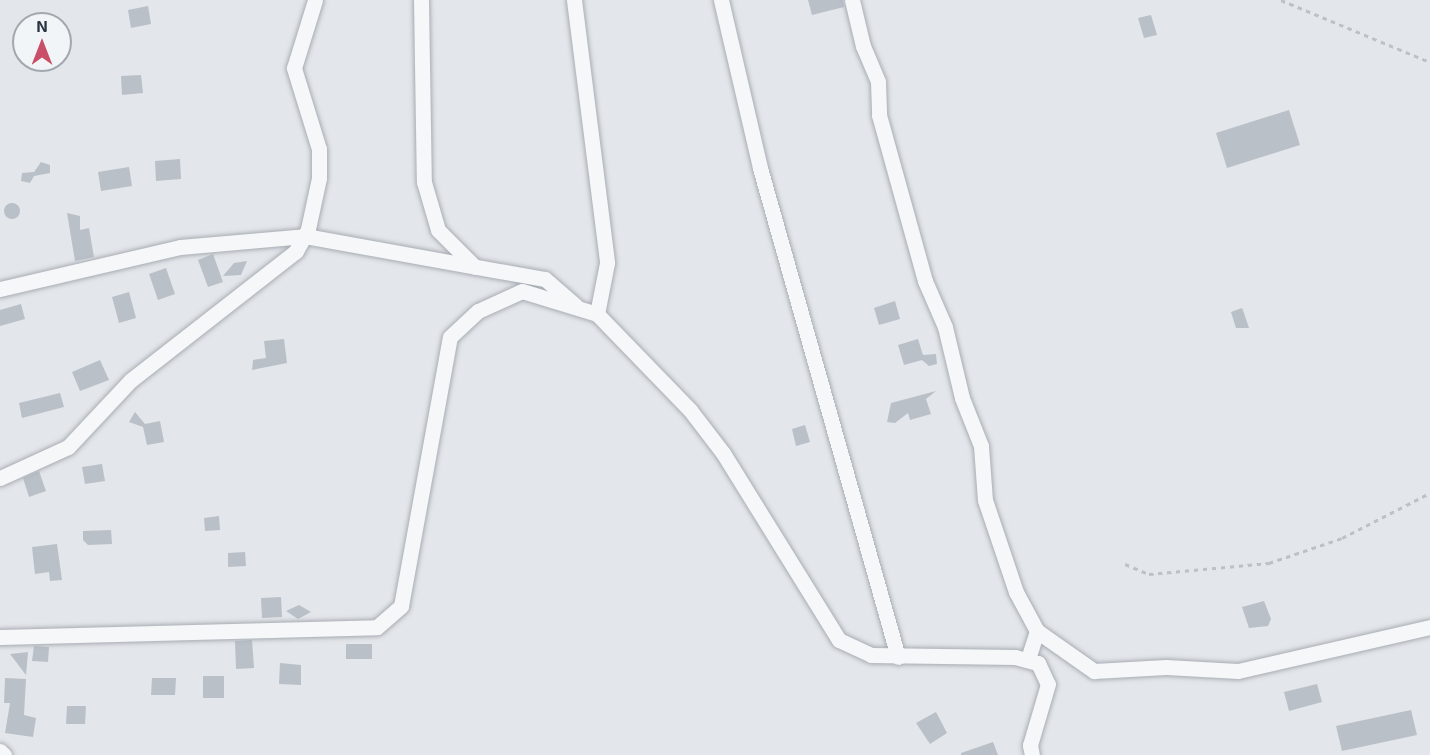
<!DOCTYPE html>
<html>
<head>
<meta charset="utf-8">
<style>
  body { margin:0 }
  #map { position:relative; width:1430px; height:755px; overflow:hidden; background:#e3e6ea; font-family:"Exo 2",sans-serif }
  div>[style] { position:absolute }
  .building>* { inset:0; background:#bac0c7 }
  .round { border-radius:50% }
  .path>* { height:3px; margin-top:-1.5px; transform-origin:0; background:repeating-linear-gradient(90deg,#bcc1c6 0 4.5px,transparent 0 9px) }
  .roads { filter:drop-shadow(0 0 2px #a8adb4) drop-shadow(0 0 2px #a8adb4) }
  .minor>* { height:15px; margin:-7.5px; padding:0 7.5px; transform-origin:7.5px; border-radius:7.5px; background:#f5f7f9 }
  span { translate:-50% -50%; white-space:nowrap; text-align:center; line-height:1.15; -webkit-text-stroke:5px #f2f5f8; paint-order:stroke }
  .north { position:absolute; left:12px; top:12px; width:60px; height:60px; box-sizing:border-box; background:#f2f5f8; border:2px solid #a2a8af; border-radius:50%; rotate:0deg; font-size:16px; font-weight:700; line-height:24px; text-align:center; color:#2b3542 }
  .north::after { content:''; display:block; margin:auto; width:21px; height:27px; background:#c94e67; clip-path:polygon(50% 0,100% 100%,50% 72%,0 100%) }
</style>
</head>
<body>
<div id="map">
  <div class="building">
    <div style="clip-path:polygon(808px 0,843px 0,844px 7px,812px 15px)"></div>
    <div style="clip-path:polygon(148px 6px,151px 24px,131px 28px,128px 10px)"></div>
    <div style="clip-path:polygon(1151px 15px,1157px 35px,1144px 38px,1138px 18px)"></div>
    <div style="clip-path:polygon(141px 75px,143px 93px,122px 95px,121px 76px)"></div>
    <div style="clip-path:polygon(1289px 110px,1300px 145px,1227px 168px,1216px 133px)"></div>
    <div style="clip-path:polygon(180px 159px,181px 179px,156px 181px,155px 161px)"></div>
    <div style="clip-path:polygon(41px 162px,50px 165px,50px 173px,34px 176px,30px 183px,21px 181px,22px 173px,34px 172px)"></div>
    <div style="clip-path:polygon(129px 167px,132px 186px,101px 191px,98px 172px)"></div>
    <div class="round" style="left:4px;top:203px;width:16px;height:16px"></div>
    <div style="clip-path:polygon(67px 213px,80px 216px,80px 230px,89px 228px,94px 257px,75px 261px)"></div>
    <div style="clip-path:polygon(213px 254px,223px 282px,208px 287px,198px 260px)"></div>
    <div style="clip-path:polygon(247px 261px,241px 275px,223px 276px,234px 263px)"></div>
    <div style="clip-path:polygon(166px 268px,175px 294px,158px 300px,149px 274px)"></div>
    <div style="clip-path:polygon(129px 292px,136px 318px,119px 323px,112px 297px)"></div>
    <div style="clip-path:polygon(895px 301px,900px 319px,879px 325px,874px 308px)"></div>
    <div style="clip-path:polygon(21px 304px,25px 319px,0 326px,0 310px)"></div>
    <div style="clip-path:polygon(1242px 308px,1244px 313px,1249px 328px,1236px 328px,1231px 312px)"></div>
    <div style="clip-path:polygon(284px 339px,287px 363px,252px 370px,253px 360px,266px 358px,264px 341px)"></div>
    <div style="clip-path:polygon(918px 339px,923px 355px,936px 354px,937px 364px,929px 366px,922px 360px,904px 365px,898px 345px)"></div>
    <div style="clip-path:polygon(100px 360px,109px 380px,80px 391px,72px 372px)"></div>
    <div style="clip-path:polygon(936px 391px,926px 399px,931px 414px,910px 420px,908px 413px,895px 423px,887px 422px,891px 403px)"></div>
    <div style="clip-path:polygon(60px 393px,64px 407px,22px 418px,19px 403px)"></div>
    <div style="clip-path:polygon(135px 412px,145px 424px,160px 421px,164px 442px,147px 445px,143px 427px,129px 422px)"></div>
    <div style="clip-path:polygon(805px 425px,810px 442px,796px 446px,792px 429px)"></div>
    <div style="clip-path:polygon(102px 464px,105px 481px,85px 484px,82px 467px)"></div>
    <div style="clip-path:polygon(39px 471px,46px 491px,29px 497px,23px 478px)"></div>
    <div style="clip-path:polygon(219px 516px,220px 530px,205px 531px,204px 518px)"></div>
    <div style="clip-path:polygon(111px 530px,112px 544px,88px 545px,83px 540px,83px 531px)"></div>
    <div style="clip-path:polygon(57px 544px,62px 580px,50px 581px,49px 572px,35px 574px,32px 547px)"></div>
    <div style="clip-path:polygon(245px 552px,246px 566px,228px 567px,228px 553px)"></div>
    <div style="clip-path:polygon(281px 597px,282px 617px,262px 618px,261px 598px)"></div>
    <div style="clip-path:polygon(1264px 601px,1271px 619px,1268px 626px,1249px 628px,1242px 607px)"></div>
    <div style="clip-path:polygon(299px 605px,311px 612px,298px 619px,286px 611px)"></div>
    <div style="clip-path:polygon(252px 640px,254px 668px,236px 669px,235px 641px)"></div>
    <div style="clip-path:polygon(346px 644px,372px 644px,372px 659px,346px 659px)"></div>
    <div style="clip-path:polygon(34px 646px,49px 647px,48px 662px,32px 661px)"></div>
    <div style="clip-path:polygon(28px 652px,26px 675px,10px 654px)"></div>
    <div style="clip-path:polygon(280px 663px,301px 665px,301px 685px,279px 684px)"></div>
    <div style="clip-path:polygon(203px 676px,224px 676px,224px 698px,203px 698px)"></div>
    <div style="clip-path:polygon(5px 678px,26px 679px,24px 715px,36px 718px,33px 737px,5px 733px,10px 703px,4px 703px)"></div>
    <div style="clip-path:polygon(152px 678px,176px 678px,175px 695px,151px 695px)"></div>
    <div style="clip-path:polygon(1317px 684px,1322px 702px,1289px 711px,1284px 692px)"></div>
    <div style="clip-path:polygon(67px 706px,86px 706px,85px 724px,66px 724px)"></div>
    <div style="clip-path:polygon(1411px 710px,1417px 735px,1342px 751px,1336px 726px)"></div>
    <div style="clip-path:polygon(936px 712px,947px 733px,930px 744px,916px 723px)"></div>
    <div style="clip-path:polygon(993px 742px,998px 755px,961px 755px,961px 753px)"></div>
  </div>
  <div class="path">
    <div style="left:1281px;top:0;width:161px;rotate:22.6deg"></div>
    <div style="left:1125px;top:564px;width:26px;rotate:23deg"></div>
    <div style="left:1149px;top:574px;width:121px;rotate:-5.2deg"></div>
    <div style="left:1269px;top:563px;width:77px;rotate:-18.9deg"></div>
    <div style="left:1342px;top:538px;width:99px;rotate:-27.1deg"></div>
  </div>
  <div class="roads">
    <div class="minor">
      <div style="left:421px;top:0;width:182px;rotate:89.1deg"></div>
      <div style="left:424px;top:182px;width:50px;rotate:73.7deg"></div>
      <div style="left:438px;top:230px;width:52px;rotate:45deg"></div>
      <div style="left:574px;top:0;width:265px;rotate:82.8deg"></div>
      <div style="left:607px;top:263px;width:52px;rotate:101.1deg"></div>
      <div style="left:721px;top:0;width:172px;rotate:76.9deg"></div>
      <div style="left:760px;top:168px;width:508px;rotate:74.24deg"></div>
      <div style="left:852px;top:0;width:47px;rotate:76.6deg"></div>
      <div style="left:863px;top:46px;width:39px;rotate:67deg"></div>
      <div style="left:878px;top:82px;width:33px;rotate:88deg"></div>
      <div style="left:879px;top:115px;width:172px;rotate:74.5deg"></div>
      <div style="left:925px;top:281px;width:50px;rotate:66.5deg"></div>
      <div style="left:945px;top:327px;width:73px;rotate:76.5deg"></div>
      <div style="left:962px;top:398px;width:52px;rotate:68.4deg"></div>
      <div style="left:981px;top:446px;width:54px;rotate:85.8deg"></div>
      <div style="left:985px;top:500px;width:97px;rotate:71.4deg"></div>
      <div style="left:1016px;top:592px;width:44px;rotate:61.7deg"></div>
      <div style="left:1037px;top:631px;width:29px;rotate:108deg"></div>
      <div style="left:0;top:289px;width:185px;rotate:-13.1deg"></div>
      <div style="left:180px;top:247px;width:125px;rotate:-5deg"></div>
      <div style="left:305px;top:236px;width:244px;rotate:10.2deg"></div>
      <div style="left:545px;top:279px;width:40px;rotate:41deg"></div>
      <div style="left:0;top:478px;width:75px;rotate:-24.5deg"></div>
      <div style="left:68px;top:447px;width:92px;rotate:-46.8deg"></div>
      <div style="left:131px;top:380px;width:209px;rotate:-38deg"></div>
      <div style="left:296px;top:251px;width:25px;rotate:-61deg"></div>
      <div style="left:308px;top:229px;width:52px;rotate:-77.8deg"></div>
      <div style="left:319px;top:178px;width:29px;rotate:-90deg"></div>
      <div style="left:319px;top:149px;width:85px;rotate:-107.2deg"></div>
      <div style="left:294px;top:68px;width:71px;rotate:-72.8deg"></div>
      <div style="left:1037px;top:631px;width:70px;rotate:35.1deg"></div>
      <div style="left:1094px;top:671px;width:72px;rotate:-3.2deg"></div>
      <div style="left:1166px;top:667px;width:72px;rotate:3.2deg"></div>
      <div style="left:1238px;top:671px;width:197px;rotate:-12.9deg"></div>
      <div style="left:0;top:637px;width:377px;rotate:-1.5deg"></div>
      <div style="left:377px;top:627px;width:32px;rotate:-41deg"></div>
      <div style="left:401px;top:606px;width:273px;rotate:-79.7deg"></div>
      <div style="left:450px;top:337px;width:38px;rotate:-43deg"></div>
      <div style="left:478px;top:311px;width:48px;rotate:-24.4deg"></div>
      <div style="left:522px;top:291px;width:78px;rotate:17deg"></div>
      <div style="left:597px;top:314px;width:134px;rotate:45.9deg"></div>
      <div style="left:690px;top:410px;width:54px;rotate:52.5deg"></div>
      <div style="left:723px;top:453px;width:220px;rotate:58.2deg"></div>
      <div style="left:839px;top:640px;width:35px;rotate:25deg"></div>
      <div style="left:871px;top:655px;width:144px;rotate:0.8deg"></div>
      <div style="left:1015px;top:657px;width:24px;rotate:15deg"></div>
      <div style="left:1038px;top:663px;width:23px;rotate:65deg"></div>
      <div style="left:1048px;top:684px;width:64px;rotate:106.4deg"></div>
      <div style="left:1030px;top:745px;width:10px;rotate:79deg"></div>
      <div style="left:0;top:751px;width:6px;rotate:45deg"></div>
    </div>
  </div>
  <div class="north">N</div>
</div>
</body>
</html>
